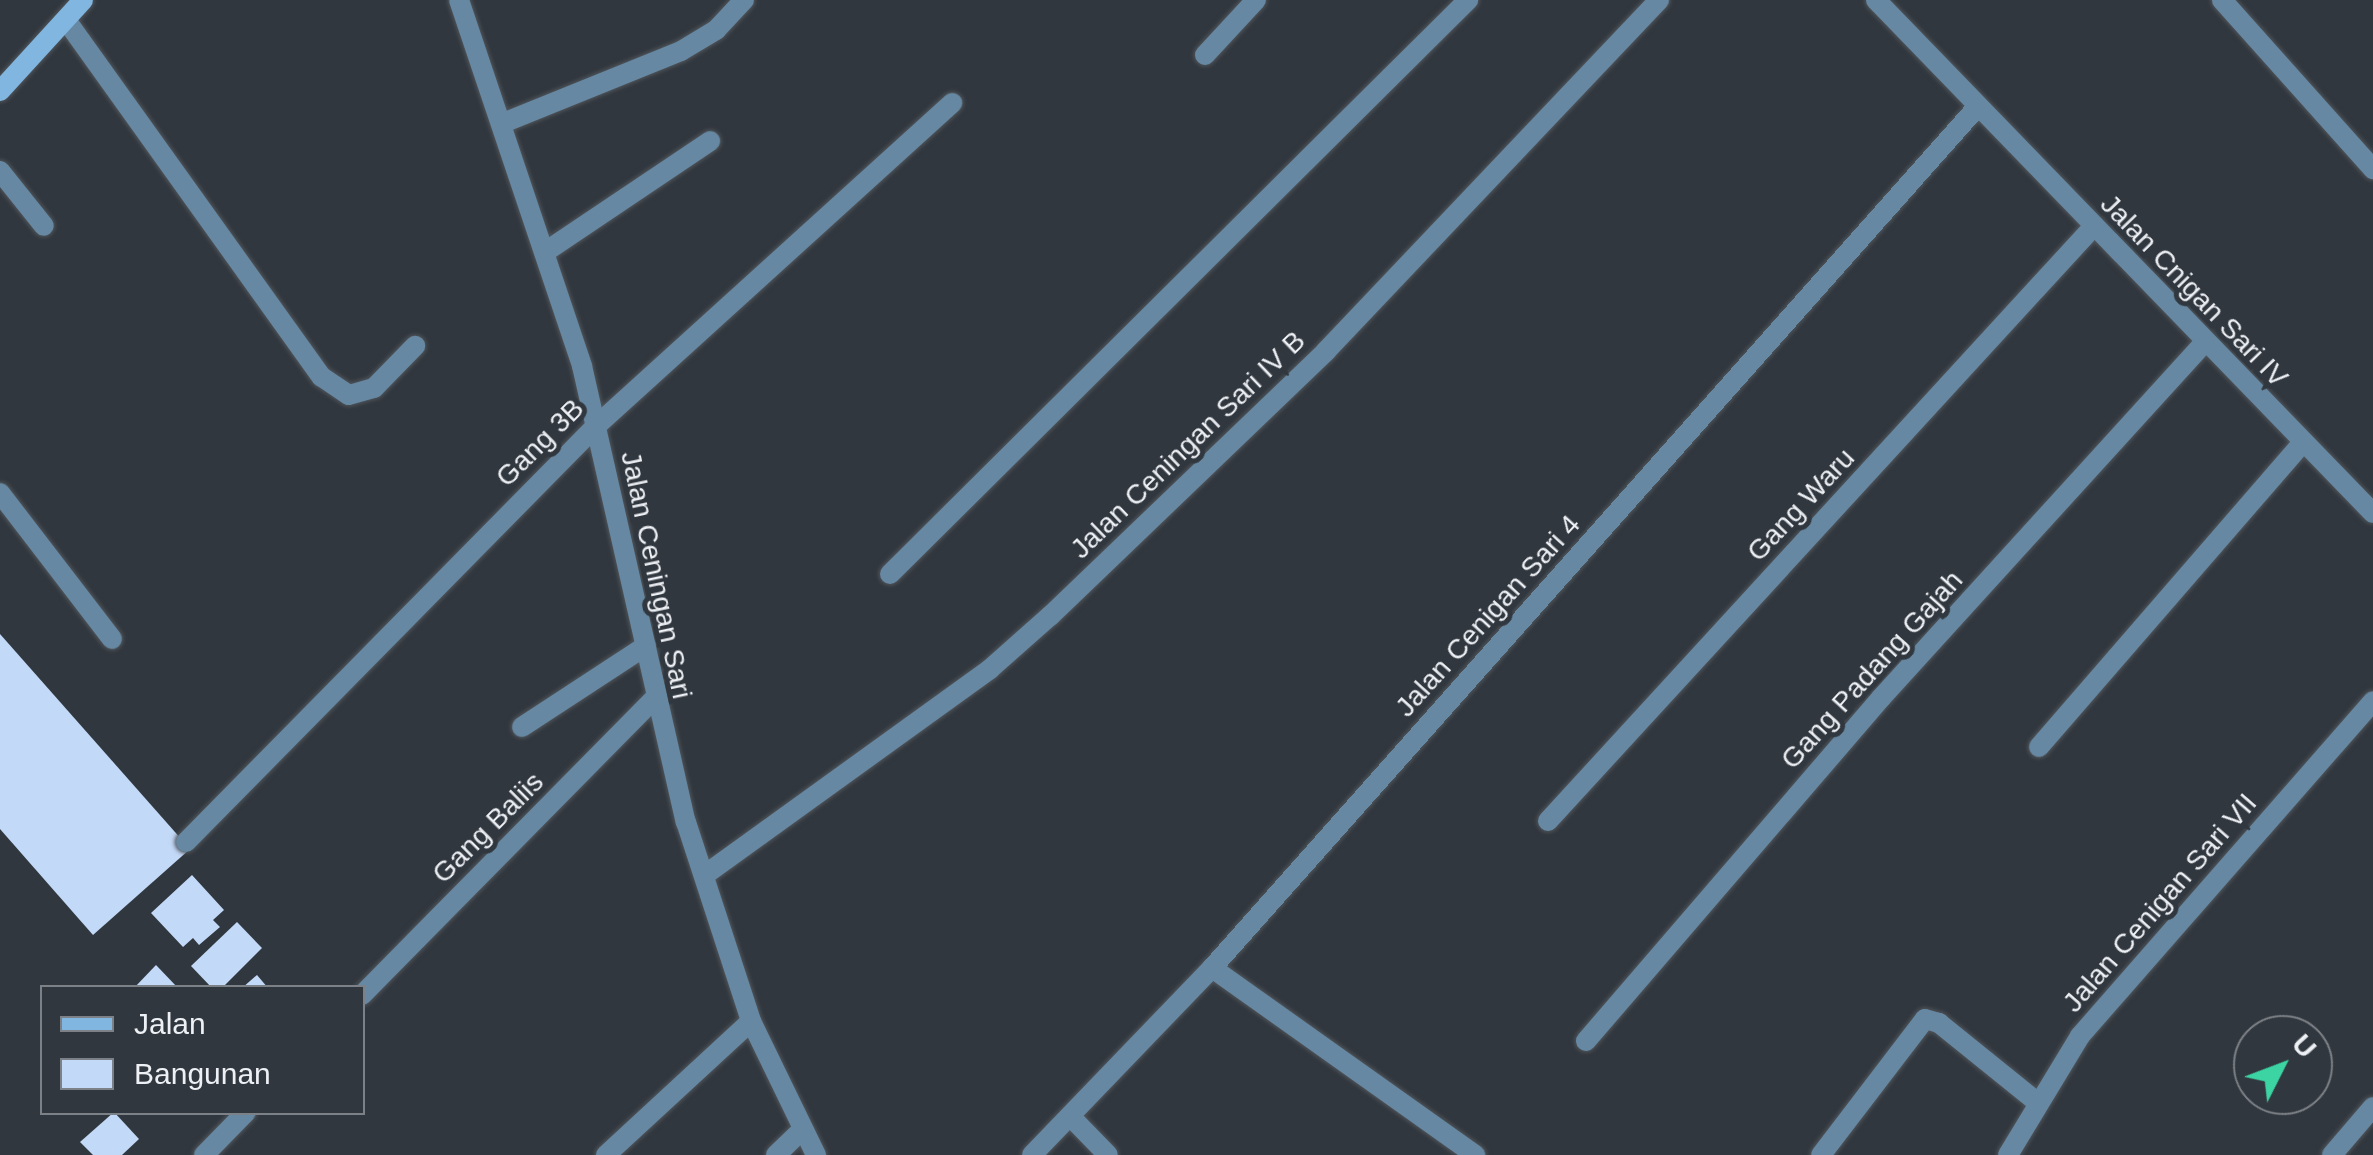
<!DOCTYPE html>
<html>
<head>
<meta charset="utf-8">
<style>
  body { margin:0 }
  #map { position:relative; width:2373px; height:1155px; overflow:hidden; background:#31373e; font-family:Helvetica,sans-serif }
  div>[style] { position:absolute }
  .building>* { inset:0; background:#c3d9f8 }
  .roads { filter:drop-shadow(0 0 2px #4f555b) drop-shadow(0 0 2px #4f555b) }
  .lane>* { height:20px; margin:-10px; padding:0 10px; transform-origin:10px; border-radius:10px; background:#6788a2 }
  .street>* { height:20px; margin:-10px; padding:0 10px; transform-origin:10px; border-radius:10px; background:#6788a2 }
  .secondary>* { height:20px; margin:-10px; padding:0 10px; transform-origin:10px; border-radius:10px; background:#80b6e0 }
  span { translate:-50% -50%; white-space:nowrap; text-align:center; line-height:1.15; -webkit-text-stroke:10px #31373e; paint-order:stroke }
  .street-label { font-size:28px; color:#edf0f5 }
  .legend { position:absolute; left:40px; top:985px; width:325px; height:130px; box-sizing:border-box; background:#31373e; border:2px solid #7c8187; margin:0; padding:12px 18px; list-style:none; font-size:30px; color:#edf0f5 }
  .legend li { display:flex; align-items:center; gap:20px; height:50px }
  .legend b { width:50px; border:2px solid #7c8187 }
  .north { position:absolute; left:2233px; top:1015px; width:100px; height:100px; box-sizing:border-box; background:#31373e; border:2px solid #7c8187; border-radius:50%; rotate:48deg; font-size:28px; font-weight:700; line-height:40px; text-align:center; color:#edf0f5 }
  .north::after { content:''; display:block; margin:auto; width:35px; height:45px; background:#3cd4a3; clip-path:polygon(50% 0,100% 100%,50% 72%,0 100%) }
</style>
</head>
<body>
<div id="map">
  <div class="building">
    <div style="clip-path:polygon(0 634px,190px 849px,93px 935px,0 829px)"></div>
    <div style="clip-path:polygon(192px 875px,224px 910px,213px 920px,220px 927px,199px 945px,193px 938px,183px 947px,151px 913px)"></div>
    <div style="clip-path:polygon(237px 922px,262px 948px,222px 988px,212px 988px,191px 966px)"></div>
    <div style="clip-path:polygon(156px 965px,178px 988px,134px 988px)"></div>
    <div style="clip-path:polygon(257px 975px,268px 988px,242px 988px)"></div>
    <div style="clip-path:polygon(114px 1112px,139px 1139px,122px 1155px,93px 1155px,80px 1142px)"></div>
  </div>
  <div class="roads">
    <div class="lane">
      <div style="left:66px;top:20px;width:439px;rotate:54.4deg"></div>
      <div style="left:322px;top:377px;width:32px;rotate:34deg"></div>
      <div style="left:349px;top:395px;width:26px;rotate:-16deg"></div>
      <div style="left:374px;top:388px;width:59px;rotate:-45.7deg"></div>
      <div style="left:0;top:171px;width:70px;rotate:51.3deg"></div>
      <div style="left:545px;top:252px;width:199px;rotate:-33.9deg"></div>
      <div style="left:0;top:493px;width:184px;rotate:52.5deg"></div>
      <div style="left:522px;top:727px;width:148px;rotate:-33.2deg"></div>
    </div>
    <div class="street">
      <div style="left:459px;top:0;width:386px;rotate:71.4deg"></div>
      <div style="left:582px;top:366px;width:468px;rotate:77.2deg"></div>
      <div style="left:686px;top:822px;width:209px;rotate:71.9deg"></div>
      <div style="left:751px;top:1021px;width:149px;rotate:64.1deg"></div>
      <div style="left:1876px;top:0;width:714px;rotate:45.91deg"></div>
      <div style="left:2222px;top:0;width:227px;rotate:48.2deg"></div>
      <div style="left:1205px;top:55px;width:75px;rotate:-47.2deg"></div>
      <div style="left:503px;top:123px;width:192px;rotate:-22deg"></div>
      <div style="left:681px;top:51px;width:41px;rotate:-31deg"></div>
      <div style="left:716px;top:30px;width:41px;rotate:-47deg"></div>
      <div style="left:890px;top:574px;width:815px;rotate:-44.8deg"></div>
      <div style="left:2039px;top:747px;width:402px;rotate:-49.1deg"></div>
      <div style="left:1548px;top:821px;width:808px;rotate:-47.46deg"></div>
      <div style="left:186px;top:842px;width:584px;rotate:-45.42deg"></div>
      <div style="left:596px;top:426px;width:481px;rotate:-42.2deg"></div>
      <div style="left:706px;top:874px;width:350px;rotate:-35.8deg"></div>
      <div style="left:990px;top:669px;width:80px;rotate:-41.5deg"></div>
      <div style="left:1050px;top:616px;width:383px;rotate:-43.8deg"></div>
      <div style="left:1326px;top:351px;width:484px;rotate:-46.5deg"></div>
      <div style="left:1212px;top:968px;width:323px;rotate:35.4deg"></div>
      <div style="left:362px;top:995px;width:414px;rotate:-45.4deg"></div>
      <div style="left:1586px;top:1041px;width:452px;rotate:-49.3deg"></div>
      <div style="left:1881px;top:698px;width:481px;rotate:-47.7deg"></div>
      <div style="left:1070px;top:1116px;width:54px;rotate:45.7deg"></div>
      <div style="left:204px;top:1155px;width:60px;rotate:-45.7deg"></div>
      <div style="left:606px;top:1155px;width:197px;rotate:-42.7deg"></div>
      <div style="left:776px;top:1155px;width:36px;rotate:-44deg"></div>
      <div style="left:1032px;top:1155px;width:260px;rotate:-46.1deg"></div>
      <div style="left:1212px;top:968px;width:1153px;rotate:-48.37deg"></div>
      <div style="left:1821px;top:1155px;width:171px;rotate:-52.6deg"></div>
      <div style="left:1925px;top:1019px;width:15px;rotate:16deg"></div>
      <div style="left:1939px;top:1023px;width:127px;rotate:38.9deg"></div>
      <div style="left:2008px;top:1155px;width:139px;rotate:-58.8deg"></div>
      <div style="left:2080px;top:1036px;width:445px;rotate:-48.8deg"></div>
      <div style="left:2332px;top:1155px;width:63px;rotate:-49.5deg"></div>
    </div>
    <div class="secondary">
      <div style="left:0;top:91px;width:123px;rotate:-47.6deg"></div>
    </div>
  </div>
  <div class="street-label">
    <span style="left:2194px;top:291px;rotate:46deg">Jalan Cnigan Sari IV</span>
    <span style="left:540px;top:443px;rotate:-45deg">Gang 3B</span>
    <span style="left:1188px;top:445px;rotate:-44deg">Jalan Ceningan Sari IV B</span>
    <span style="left:1801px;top:505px;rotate:-47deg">Gang Waru</span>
    <span style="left:656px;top:575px;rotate:78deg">Jalan Ceningan Sari</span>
    <span style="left:1488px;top:616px;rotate:-48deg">Jalan Cenigan Sari 4</span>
    <span style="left:1872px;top:670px;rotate:-48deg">Gang Padang Gajah</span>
    <span style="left:488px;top:828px;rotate:-45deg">Gang Baliis</span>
    <span style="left:2160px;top:903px;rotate:-49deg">Jalan Cenigan Sari VII</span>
  </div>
  <ul class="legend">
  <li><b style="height:12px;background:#80b6e0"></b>Jalan</li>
  <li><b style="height:28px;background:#c3d9f8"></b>Bangunan</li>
  </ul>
  <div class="north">U</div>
</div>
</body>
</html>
